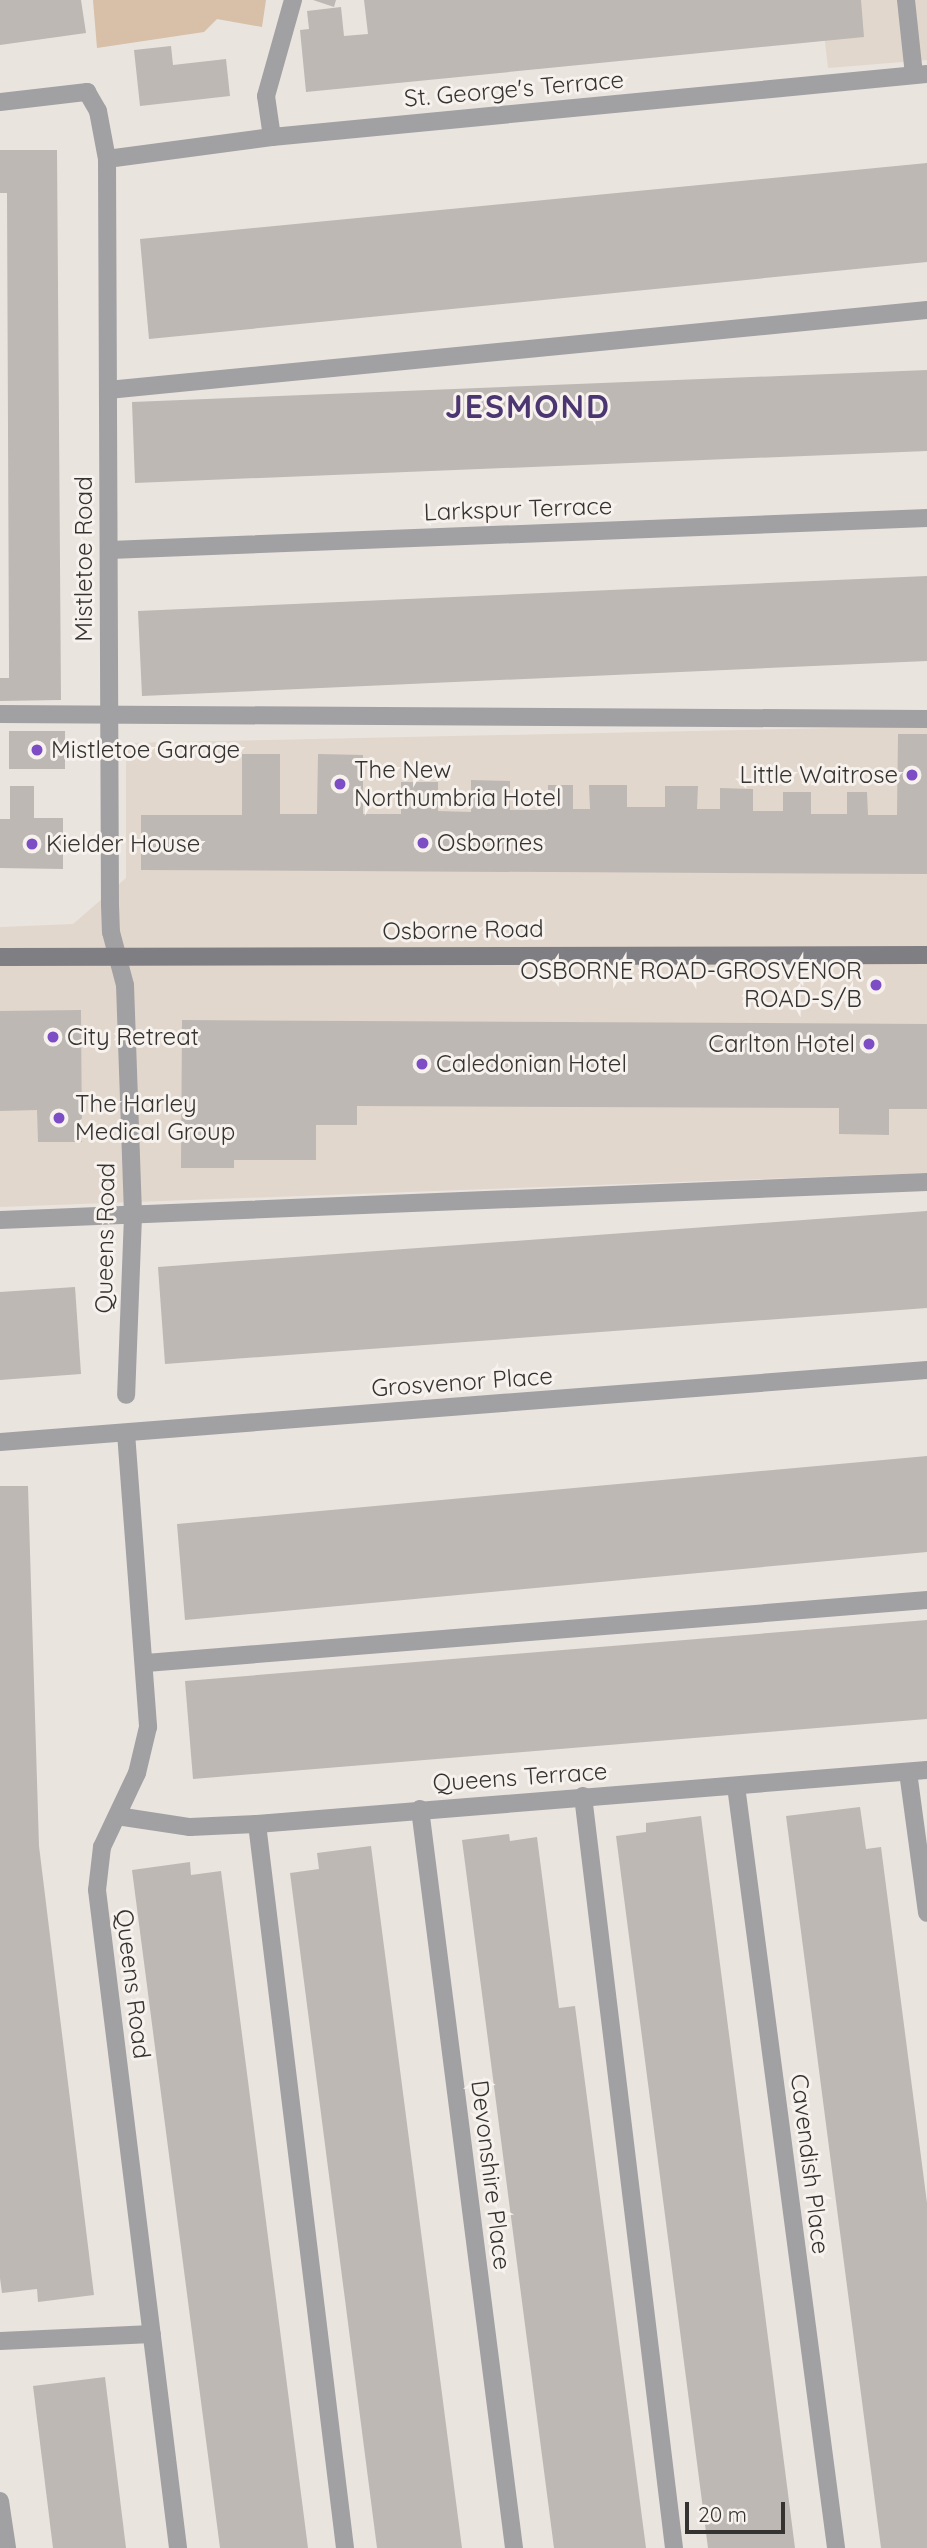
<!DOCTYPE html>
<html>
<head>
<meta charset="utf-8">
<style>
  body { margin:0 }
  #map { position:relative; width:927px; height:2548px; overflow:hidden; background:#eae4df; font-family:Quicksand,sans-serif }
  div>[style] { position:absolute }
  .built>* { inset:0; background:#e2d7cd }
  .green>* { inset:0; background:#d8bfa7 }
  .building>* { inset:0; background:#bdb8b3 }
  .service>* { height:18px; margin:-9px; padding:0 9px; transform-origin:9px; border-radius:9px; background:#a1a0a3 }
  .minor>* { height:18px; margin:-9px; padding:0 9px; transform-origin:9px; border-radius:9px; background:#a1a0a3 }
  .secondary>* { height:18px; margin:-9px; padding:0 9px; transform-origin:9px; border-radius:9px; background:#7f7e82 }
  .dots>* { width:19px; height:19px; translate:-50% -50%; box-sizing:border-box; border:4px solid #f7f2ed; border-radius:50% }
  span { translate:-50% -50%; white-space:nowrap; text-align:center; line-height:1.15; -webkit-text-stroke:6px #f7f2ed; paint-order:stroke }
  .street-label { font-size:24px; color:#353331 }
  .poi-label { font-size:24px; color:#353331 }
  .left { translate:0 -50%; text-align:left }
  .right { translate:-100% -50%; text-align:right }
  .district-label { font-size:32px; color:#4c3672; font-weight:700; letter-spacing:2px }
  .scale { position:absolute; left:685px; top:2502px; width:100px; height:32px; box-sizing:border-box; border:4px solid #353331; border-top:0; padding-left:9px; font-size:21px; line-height:24px; white-space:nowrap; color:#353331; -webkit-text-stroke:5px #f7f2ed; paint-order:stroke }
</style>
</head>
<body>
<div id="map">
  <div class="built">
    <div style="clip-path:polygon(820px 0,927px 0,927px 60px,828px 68px)"></div>
    <div style="clip-path:polygon(927px 726px,927px 1173px,0 1207px,0 927px,73px 924px,126px 878px,126px 743px)"></div>
  </div>
  <div class="green">
    <div style="clip-path:polygon(93px 0,266px 0,262px 27px,217px 19px,204px 32px,97px 48px)"></div>
  </div>
  <div class="building">
    <div style="clip-path:polygon(0 0,81px 0,86px 33px,0 45px)"></div>
    <div style="clip-path:polygon(313px 0,336px 0,334px 7px)"></div>
    <div style="clip-path:polygon(364px 0,861px 0,864px 37px,306px 92px,300px 30px,309px 29px,307px 11px,341px 7px,344px 36px,368px 34px)"></div>
    <div style="clip-path:polygon(171px 46px,173px 65px,226px 59px,230px 96px,140px 106px,134px 50px)"></div>
    <div style="clip-path:polygon(0 150px,57px 150px,61px 700px,0 701px,0 678px,9px 678px,9px 667px,7px 193px,0 193px)"></div>
    <div style="clip-path:polygon(927px 163px,927px 262px,149px 339px,140px 239px)"></div>
    <div style="clip-path:polygon(927px 370px,927px 451px,135px 483px,132px 402px)"></div>
    <div style="clip-path:polygon(927px 576px,927px 661px,142px 696px,138px 611px)"></div>
    <div style="clip-path:polygon(9px 731px,65px 731px,65px 769px,9px 769px)"></div>
    <div style="clip-path:polygon(898px 734px,927px 734px,927px 874px,141px 870px,141px 815px,242px 815px,242px 754px,280px 754px,280px 814px,317px 814px,318px 754px,363px 755px,363px 814px,401px 814px,401px 782px,438px 782px,438px 811px,471px 812px,471px 780px,510px 781px,510px 810px,548px 810px,548px 785px,573px 785px,573px 809px,590px 809px,589px 785px,627px 785px,627px 807px,665px 807px,665px 786px,698px 786px,697px 809px,720px 809px,720px 788px,753px 789px,753px 811px,783px 811px,783px 792px,811px 792px,811px 814px,847px 814px,847px 792px,867px 792px,868px 815px,897px 815px)"></div>
    <div style="clip-path:polygon(10px 786px,34px 786px,34px 818px,63px 818px,63px 869px,0 868px,0 819px,10px 819px)"></div>
    <div style="clip-path:polygon(81px 1010px,82px 1142px,38px 1142px,37px 1110px,0 1111px,0 1011px)"></div>
    <div style="clip-path:polygon(182px 1020px,927px 1024px,927px 1109px,889px 1109px,889px 1135px,839px 1134px,839px 1108px,357px 1106px,357px 1125px,316px 1125px,316px 1160px,234px 1160px,234px 1168px,181px 1168px)"></div>
    <div style="clip-path:polygon(927px 1211px,927px 1308px,165px 1364px,158px 1267px)"></div>
    <div style="clip-path:polygon(75px 1287px,81px 1374px,0 1380px,0 1292px)"></div>
    <div style="clip-path:polygon(927px 1456px,927px 1552px,185px 1620px,177px 1524px)"></div>
    <div style="clip-path:polygon(0 1486px,28px 1486px,39px 1846px,94px 2295px,38px 2302px,37px 2289px,2px 2293px,0 2278px)"></div>
    <div style="clip-path:polygon(927px 1620px,927px 1719px,193px 1779px,185px 1681px)"></div>
    <div style="clip-path:polygon(860px 1807px,866px 1849px,881px 1847px,927px 2203px,927px 2548px,881px 2548px,786px 1816px)"></div>
    <div style="clip-path:polygon(701px 1816px,795px 2548px,708px 2548px,616px 1836px,646px 1832px,646px 1823px)"></div>
    <div style="clip-path:polygon(509px 1834px,510px 1841px,537px 1837px,559px 2008px,575px 2006px,646px 2548px,554px 2548px,462px 1840px)"></div>
    <div style="clip-path:polygon(371px 1846px,462px 2548px,377px 2548px,290px 1873px,319px 1869px,317px 1853px)"></div>
    <div style="clip-path:polygon(190px 1862px,191px 1875px,221px 1871px,308px 2548px,220px 2548px,132px 1870px)"></div>
    <div style="clip-path:polygon(105px 2377px,126px 2548px,53px 2548px,33px 2386px)"></div>
  </div>
  <div class="service">
    <div style="left:272px;top:137px;width:41px;rotate:-98.3deg"></div>
    <div style="left:266px;top:96px;width:100px;rotate:-74.3deg"></div>
    <div style="left:108px;top:390px;width:823px;rotate:-5.58deg"></div>
    <div style="left:0;top:714px;width:927px;rotate:0.31deg"></div>
    <div style="left:0;top:1220px;width:928px;rotate:-2.35deg"></div>
    <div style="left:146px;top:1663px;width:784px;rotate:-4.61deg"></div>
    <div style="left:908px;top:1772px;width:142px;rotate:82.3deg"></div>
    <div style="left:583px;top:1796px;width:757px;rotate:83.1deg"></div>
    <div style="left:257px;top:1824px;width:729px;rotate:83.07deg"></div>
    <div style="left:0;top:2501px;width:48px;rotate:81.5deg"></div>
  </div>
  <div class="minor">
    <div style="left:906px;top:0;width:75px;rotate:83.9deg"></div>
    <div style="left:0;top:102px;width:88px;rotate:-6.6deg"></div>
    <div style="left:87px;top:92px;width:22px;rotate:60deg"></div>
    <div style="left:98px;top:111px;width:49px;rotate:79.4deg"></div>
    <div style="left:107px;top:159px;width:746px;rotate:89.77deg"></div>
    <div style="left:110px;top:905px;width:27px;rotate:88deg"></div>
    <div style="left:111px;top:932px;width:55px;rotate:75.2deg"></div>
    <div style="left:125px;top:985px;width:231px;rotate:88deg"></div>
    <div style="left:133px;top:1216px;width:179px;rotate:92.2deg"></div>
    <div style="left:107px;top:159px;width:166px;rotate:-7.6deg"></div>
    <div style="left:272px;top:137px;width:658px;rotate:-5.49deg"></div>
    <div style="left:110px;top:550px;width:818px;rotate:-2.24deg"></div>
    <div style="left:126px;top:1433px;width:295px;rotate:85.7deg"></div>
    <div style="left:148px;top:1727px;width:47px;rotate:103.4deg"></div>
    <div style="left:137px;top:1773px;width:82px;rotate:115.3deg"></div>
    <div style="left:102px;top:1847px;width:43px;rotate:96.6deg"></div>
    <div style="left:97px;top:1890px;width:663px;rotate:82.98deg"></div>
    <div style="left:0;top:1442px;width:930px;rotate:-4.44deg"></div>
    <div style="left:736px;top:1786px;width:769px;rotate:82.52deg"></div>
    <div style="left:420px;top:1809px;width:745px;rotate:82.75deg"></div>
    <div style="left:117px;top:1816px;width:74px;rotate:8.6deg"></div>
    <div style="left:190px;top:1827px;width:67px;rotate:-2.6deg"></div>
    <div style="left:257px;top:1824px;width:672px;rotate:-4.61deg"></div>
    <div style="left:0;top:2341px;width:152px;rotate:-2.6deg"></div>
  </div>
  <div class="secondary">
    <div style="left:0;top:957px;width:927px;rotate:-0.12deg"></div>
  </div>
  <div class="dots">
    <div style="left:37px;top:750px;background:#7c4dc5"></div>
    <div style="left:912px;top:775px;background:#7c4dc5"></div>
    <div style="left:340px;top:784px;background:#7c4dc5"></div>
    <div style="left:423px;top:843px;background:#7c4dc5"></div>
    <div style="left:32px;top:844px;background:#7c4dc5"></div>
    <div style="left:876px;top:985px;background:#7c4dc5"></div>
    <div style="left:53px;top:1037px;background:#7c4dc5"></div>
    <div style="left:869px;top:1044px;background:#7c4dc5"></div>
    <div style="left:422px;top:1064px;background:#7c4dc5"></div>
    <div style="left:59px;top:1118px;background:#7c4dc5"></div>
  </div>
  <div class="street-label">
    <span style="left:514px;top:89px;rotate:-5deg">St. George's Terrace</span>
    <span style="left:518px;top:509px;rotate:-2deg">Larkspur Terrace</span>
    <span style="left:84px;top:559px;rotate:-90deg">Mistletoe Road</span>
    <span style="left:463px;top:930px;rotate:-1deg">Osborne Road</span>
    <span style="left:105px;top:1238px;rotate:-89deg">Queens Road</span>
    <span style="left:462px;top:1382px;rotate:-4deg">Grosvenor Place</span>
    <span style="left:520px;top:1777px;rotate:-4deg">Queens Terrace</span>
    <span style="left:133px;top:1984px;rotate:83deg">Queens Road</span>
    <span style="left:810px;top:2164px;rotate:83deg">Cavendish Place</span>
    <span style="left:491px;top:2175px;rotate:83deg">Devonshire Place</span>
  </div>
  <div class="poi-label">
    <span class="left" style="left:51px;top:750px">Mistletoe Garage</span>
    <span class="left" style="left:354px;top:784px">The New<br>Northumbria Hotel</span>
    <span class="right" style="left:898px;top:775px">Little Waitrose</span>
    <span class="left" style="left:437px;top:843px">Osbornes</span>
    <span class="left" style="left:46px;top:844px">Kielder House</span>
    <span class="right" style="left:862px;top:985px">OSBORNE ROAD-GROSVENOR<br>ROAD-S/B</span>
    <span class="left" style="left:67px;top:1037px">City Retreat</span>
    <span class="right" style="left:855px;top:1044px">Carlton Hotel</span>
    <span class="left" style="left:436px;top:1064px">Caledonian Hotel</span>
    <span class="left" style="left:75px;top:1118px">The Harley<br>Medical Group</span>
  </div>
  <div class="district-label">
    <span style="left:528px;top:406px">JESMOND</span>
  </div>
  <div class="scale">20 m</div>
</div>
</body>
</html>
